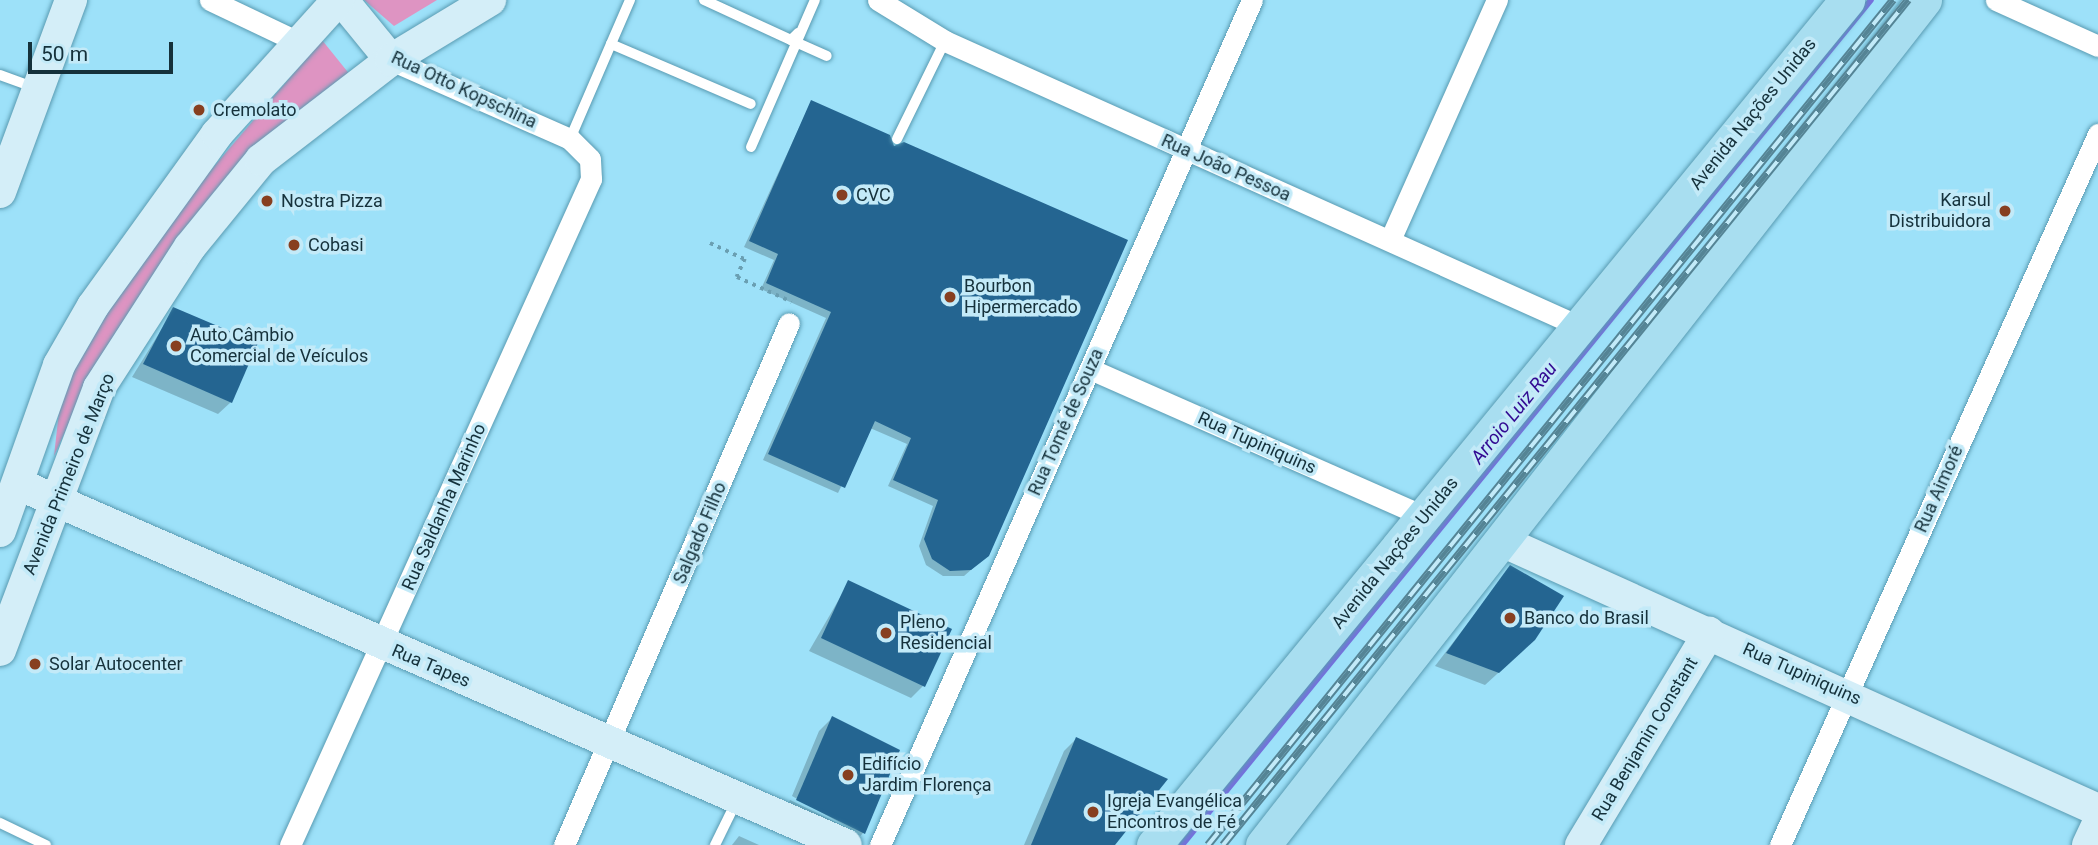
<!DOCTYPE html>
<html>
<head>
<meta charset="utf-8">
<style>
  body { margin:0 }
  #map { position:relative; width:2098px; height:845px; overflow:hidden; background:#9de1f9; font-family:Roboto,sans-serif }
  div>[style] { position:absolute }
  .green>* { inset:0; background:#de94c2 }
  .shadow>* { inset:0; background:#0003 }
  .stream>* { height:6px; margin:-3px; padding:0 3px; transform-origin:3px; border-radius:3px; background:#7571dd }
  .building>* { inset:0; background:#246591 }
  .path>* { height:3.5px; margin-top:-1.75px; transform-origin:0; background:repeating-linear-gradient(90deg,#6a9fb2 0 3.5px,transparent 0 8.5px) }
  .roads { filter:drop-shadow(0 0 2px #599bb2) drop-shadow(0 0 2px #599bb2) }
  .lane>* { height:10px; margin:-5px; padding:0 5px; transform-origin:5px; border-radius:5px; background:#fff }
  .street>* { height:21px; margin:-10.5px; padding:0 10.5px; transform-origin:10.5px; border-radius:10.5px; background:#fff }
  .secondary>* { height:32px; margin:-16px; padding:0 16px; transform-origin:16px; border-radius:16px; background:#d4eef8 }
  .primary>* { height:35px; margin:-17.5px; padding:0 17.5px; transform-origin:17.5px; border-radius:17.5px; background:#a8def0 }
  .rail>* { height:8px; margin-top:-4px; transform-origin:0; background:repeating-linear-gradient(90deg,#c3eaf8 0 16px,#558495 0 32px); box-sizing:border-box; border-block:2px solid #558495 }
  .dots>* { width:19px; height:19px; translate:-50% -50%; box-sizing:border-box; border:4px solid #c3eaf8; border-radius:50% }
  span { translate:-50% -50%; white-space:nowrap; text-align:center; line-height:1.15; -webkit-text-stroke:7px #c3eaf8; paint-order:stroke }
  .street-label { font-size:18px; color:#15313b }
  .poi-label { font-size:18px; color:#15313b }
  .left { translate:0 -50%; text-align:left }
  .right { translate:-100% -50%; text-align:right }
  .water-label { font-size:19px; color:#320a92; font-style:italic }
  .scale { position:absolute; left:28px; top:42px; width:145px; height:32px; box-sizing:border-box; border:4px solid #15313b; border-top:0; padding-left:9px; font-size:21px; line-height:24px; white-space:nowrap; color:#15313b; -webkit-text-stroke:5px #c3eaf8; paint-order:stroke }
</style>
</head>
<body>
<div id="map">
  <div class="green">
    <div style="clip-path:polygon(364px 0,437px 0,394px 26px)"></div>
    <div style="clip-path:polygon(322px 40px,351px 76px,85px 388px,54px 456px,61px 393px,146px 246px)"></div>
  </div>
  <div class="shadow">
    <div style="clip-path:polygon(811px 102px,980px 562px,964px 576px,943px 576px,926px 565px,919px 546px,933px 506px,888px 486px,907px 444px,870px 428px,838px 493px,763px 460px,826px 318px,761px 289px,774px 260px,744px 247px)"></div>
    <div style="clip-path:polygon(174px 309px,231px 402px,218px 414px,132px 377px)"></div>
    <div style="clip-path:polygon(1511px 567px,1520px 653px,1485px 685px,1435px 666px)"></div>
    <div style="clip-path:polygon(849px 582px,923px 686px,911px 698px,809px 651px)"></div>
    <div style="clip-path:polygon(832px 718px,898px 751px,863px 833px,852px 845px,784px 813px,790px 800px,860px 834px,792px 796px,819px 731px)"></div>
    <div style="clip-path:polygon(1076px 739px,1113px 845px,1024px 845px,1064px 751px)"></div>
    <div style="clip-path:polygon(739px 836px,759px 845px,732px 845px)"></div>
  </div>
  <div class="stream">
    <div style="left:1182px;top:845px;width:1090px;rotate:-50.81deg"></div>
  </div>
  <div class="building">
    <div style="clip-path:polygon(811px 100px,890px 135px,894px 146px,904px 142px,1128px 240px,989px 556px,971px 570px,950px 571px,932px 559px,924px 539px,938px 500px,893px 480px,911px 438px,875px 421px,845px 488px,768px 454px,831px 312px,766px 283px,778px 254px,749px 241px)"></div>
    <div style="clip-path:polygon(173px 307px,258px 343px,232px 403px,143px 364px)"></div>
    <div style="clip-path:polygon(1510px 565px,1564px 596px,1535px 640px,1499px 673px,1446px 653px)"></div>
    <div style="clip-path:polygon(848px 580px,952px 629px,925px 687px,821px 638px)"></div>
    <div style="clip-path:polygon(832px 716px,900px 750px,865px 834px,796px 800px)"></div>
    <div style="clip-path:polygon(1076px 737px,1168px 779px,1115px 845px,1031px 845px)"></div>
  </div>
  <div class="path">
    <div style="left:710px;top:243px;width:38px;rotate:25deg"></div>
    <div style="left:745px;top:259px;width:20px;rotate:114deg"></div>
    <div style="left:737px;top:277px;width:60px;rotate:24.4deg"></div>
  </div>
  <div class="roads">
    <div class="lane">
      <div style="left:630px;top:0;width:48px;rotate:113.4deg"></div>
      <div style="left:611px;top:44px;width:152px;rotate:23.2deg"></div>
      <div style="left:704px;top:0;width:96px;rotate:24.7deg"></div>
      <div style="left:791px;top:40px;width:10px;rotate:-45deg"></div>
      <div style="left:791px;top:40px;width:39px;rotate:24deg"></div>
      <div style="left:0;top:75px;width:37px;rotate:20deg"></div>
      <div style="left:570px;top:139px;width:103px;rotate:-66.7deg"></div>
      <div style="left:897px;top:139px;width:109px;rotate:-63.9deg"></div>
      <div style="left:751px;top:147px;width:160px;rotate:-66.5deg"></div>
      <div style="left:0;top:823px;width:51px;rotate:25.6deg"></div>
      <div style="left:715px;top:845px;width:50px;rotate:-63.9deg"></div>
    </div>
    <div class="street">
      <div style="left:210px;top:0;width:100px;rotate:25.5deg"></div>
      <div style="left:878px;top:0;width:79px;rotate:31.5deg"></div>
      <div style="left:945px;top:41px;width:695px;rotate:24.21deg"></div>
      <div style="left:1996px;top:0;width:112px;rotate:24.3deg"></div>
      <div style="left:1390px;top:240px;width:263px;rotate:-66deg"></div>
      <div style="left:1090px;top:369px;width:366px;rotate:23.8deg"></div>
      <div style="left:290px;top:845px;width:731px;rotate:-65.68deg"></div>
      <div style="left:591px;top:179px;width:20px;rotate:-93deg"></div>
      <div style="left:590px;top:159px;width:28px;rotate:-135deg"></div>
      <div style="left:570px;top:139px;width:196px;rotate:-156.2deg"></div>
      <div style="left:564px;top:845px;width:568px;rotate:-66.68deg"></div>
      <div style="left:880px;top:845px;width:923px;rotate:-66.24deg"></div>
      <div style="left:1780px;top:845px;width:779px;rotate:-65.9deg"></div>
    </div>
    <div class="secondary">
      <div style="left:342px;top:0;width:77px;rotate:50.8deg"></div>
      <div style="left:0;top:192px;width:205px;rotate:-69.7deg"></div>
      <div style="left:18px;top:484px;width:903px;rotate:23.56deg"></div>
      <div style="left:0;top:531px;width:176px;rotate:-70.4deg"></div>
      <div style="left:59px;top:365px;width:68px;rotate:-60deg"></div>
      <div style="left:93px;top:306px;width:212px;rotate:-54.2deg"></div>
      <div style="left:217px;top:134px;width:181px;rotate:-47.9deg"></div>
      <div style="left:1504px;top:542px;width:652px;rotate:24.28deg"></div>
      <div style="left:0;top:650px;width:280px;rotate:-69.3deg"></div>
      <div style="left:99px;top:388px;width:168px;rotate:-57.2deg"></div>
      <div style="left:190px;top:247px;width:112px;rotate:-50.8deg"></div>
      <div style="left:261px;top:160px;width:164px;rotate:-37.6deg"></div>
      <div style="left:391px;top:60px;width:116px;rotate:-31.2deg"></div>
      <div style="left:1581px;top:845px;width:248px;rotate:-58.9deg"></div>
      <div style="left:2088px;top:845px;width:23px;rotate:-65deg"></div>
    </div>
    <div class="primary">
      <div style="left:1154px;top:845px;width:1093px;rotate:-50.64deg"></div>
      <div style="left:1263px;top:845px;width:1073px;rotate:-51.97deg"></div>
    </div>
  </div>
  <div class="rail">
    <div style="left:1208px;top:845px;width:1088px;rotate:-50.97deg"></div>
    <div style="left:1223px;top:845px;width:1088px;rotate:-50.97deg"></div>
  </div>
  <div class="dots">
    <div style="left:199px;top:110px;background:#873f20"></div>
    <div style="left:842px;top:195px;background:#873f20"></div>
    <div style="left:267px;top:201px;background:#873f20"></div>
    <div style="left:2005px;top:211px;background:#873f20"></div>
    <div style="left:294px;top:245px;background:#873f20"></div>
    <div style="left:950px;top:297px;background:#873f20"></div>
    <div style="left:176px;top:346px;background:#873f20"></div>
    <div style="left:1510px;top:618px;background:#873f20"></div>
    <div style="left:886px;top:633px;background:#873f20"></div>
    <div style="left:35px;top:664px;background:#873f20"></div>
    <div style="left:848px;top:775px;background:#873f20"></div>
    <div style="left:1093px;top:812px;background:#873f20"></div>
  </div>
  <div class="street-label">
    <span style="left:464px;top:90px;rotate:25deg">Rua Otto Kopschina</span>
    <span style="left:1753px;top:114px;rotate:-51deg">Avenida Nações Unidas</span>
    <span style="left:1226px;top:168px;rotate:24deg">Rua João Pessoa</span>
    <span style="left:1066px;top:422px;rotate:-66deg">Rua Tomé de Souza</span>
    <span style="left:1257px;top:443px;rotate:24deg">Rua Tupiniquins</span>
    <span style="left:69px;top:474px;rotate:-68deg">Avenida Primeiro de Março</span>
    <span style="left:1939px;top:489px;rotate:-66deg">Rua Aimoré</span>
    <span style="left:444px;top:507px;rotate:-66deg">Rua Saldanha Marinho</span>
    <span style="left:700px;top:533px;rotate:-67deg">Salgado Filho</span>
    <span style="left:1395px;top:553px;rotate:-51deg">Avenida Nações Unidas</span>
    <span style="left:431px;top:666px;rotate:23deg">Rua Tapes</span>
    <span style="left:1802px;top:674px;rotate:24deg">Rua Tupiniquins</span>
    <span style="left:1645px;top:739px;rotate:-59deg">Rua Benjamin Constant</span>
  </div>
  <div class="poi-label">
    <span class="left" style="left:213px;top:110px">Cremolato</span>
    <span class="left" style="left:856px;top:195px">CVC</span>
    <span class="left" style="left:281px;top:201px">Nostra Pizza</span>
    <span class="right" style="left:1991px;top:211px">Karsul<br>Distribuidora</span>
    <span class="left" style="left:308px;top:245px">Cobasi</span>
    <span class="left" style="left:964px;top:297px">Bourbon<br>Hipermercado</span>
    <span class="left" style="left:190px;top:346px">Auto Câmbio<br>Comercial de Veículos</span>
    <span class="left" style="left:1524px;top:618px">Banco do Brasil</span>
    <span class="left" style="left:900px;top:633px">Pleno<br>Residencial</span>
    <span class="left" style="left:49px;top:664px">Solar Autocenter</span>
    <span class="left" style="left:862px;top:775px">Edifício<br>Jardim Florença</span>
    <span class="left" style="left:1107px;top:812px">Igreja Evangélica<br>Encontros de Fé</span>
  </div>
  <div class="water-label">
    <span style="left:1514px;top:413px;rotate:-51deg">Arroio Luiz Rau</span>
  </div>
  <div class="scale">50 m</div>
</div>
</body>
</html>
